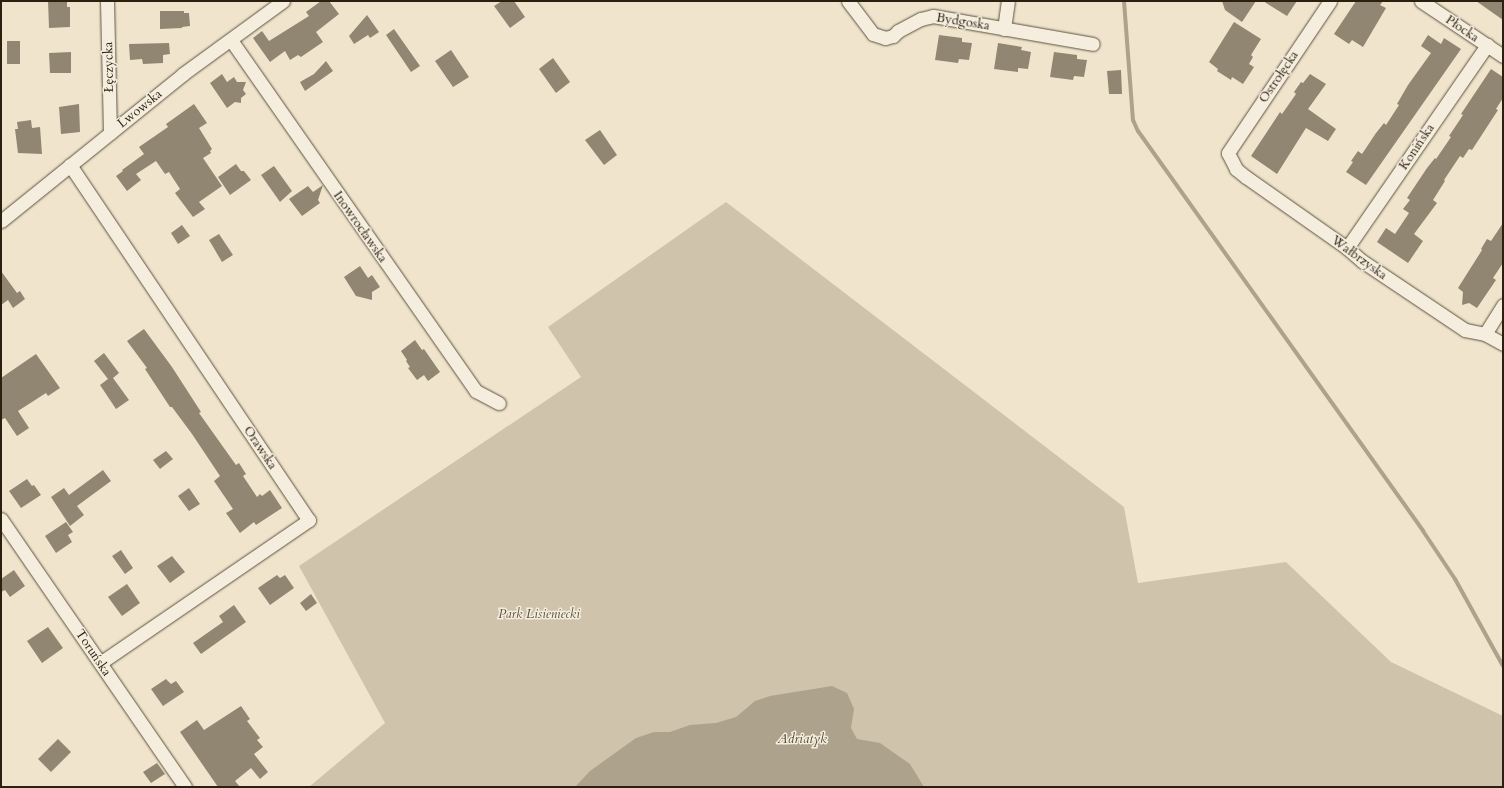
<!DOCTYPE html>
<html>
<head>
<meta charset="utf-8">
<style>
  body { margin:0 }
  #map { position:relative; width:1504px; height:788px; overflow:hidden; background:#f0e5cc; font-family:Cardo,serif }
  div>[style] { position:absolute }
  .green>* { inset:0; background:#cfc3ac }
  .water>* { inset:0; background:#ada28c }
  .stream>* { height:4px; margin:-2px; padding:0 2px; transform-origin:2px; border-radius:2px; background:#ada28c }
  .building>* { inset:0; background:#918671 }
  .roads { filter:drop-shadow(0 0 1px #5c503e) drop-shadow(0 0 1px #5c503e) }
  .minor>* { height:13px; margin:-6.5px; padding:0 6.5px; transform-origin:6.5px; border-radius:6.5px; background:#f5eede }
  span { translate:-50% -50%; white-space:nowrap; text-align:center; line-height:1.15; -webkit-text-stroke:3px #f5eede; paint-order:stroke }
  .street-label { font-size:13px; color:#2b1f0f }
  .park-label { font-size:13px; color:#5c503e; font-style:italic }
  .water-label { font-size:14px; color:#584d3b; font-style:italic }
  .frame { position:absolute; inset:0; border:2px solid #2b1f0f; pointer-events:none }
</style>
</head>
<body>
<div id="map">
  <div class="green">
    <div style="clip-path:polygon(726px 202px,1124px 507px,1138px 583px,1286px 562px,1391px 662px,1503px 716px,1503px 787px,309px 787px,385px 723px,299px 566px,581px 377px,548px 327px)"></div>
  </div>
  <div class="water">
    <div style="clip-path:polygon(832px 686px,847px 693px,854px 709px,851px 728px,857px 739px,880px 743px,910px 764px,924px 787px,575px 787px,590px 771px,636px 738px,654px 732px,670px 732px,690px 725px,716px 723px,736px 717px,755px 701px,770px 696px)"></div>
  </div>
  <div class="stream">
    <div style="left:1124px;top:1px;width:119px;rotate:85.7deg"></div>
    <div style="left:1133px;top:120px;width:12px;rotate:66deg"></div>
    <div style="left:1138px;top:131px;width:491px;rotate:54.5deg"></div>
    <div style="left:1423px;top:531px;width:58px;rotate:56.3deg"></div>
    <div style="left:1455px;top:579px;width:99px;rotate:61.1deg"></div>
  </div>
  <div class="building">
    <div style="clip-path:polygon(48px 1px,67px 1px,67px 7px,70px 7px,70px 27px,49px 28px)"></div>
    <div style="clip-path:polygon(321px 1px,329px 1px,339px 14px,316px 32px,323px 42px,301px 57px,298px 55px,290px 60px,285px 51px,270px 62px,253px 38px,262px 31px,269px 41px,309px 16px,306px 12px)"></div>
    <div style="clip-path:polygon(502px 1px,514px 1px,525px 17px,510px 28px,494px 6px)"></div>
    <div style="clip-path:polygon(1222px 1px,1256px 1px,1242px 22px,1225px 10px)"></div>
    <div style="clip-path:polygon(1263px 1px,1297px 1px,1287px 16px)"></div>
    <div style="clip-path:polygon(1356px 1px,1383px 1px,1380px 5px,1386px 8px,1363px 47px,1352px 40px,1349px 44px,1334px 34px)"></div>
    <div style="clip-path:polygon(1476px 1px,1503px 1px,1503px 20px)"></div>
    <div style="clip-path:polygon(160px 11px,184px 11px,184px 13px,189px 13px,190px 26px,182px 27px,182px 28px,160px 29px)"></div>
    <div style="clip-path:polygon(367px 15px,379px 32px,370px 38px,368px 35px,354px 44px,349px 36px)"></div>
    <div style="clip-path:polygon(1234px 22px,1261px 39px,1251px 55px,1253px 57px,1249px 64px,1254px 67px,1243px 84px,1232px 77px,1231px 80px,1217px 71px,1218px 69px,1209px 62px)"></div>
    <div style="clip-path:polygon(394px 29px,420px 66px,411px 72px,386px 35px)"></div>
    <div style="clip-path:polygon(939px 35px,962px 38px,962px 42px,972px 43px,969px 60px,959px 59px,958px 63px,935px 60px)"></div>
    <div style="clip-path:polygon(1428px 35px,1441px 44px,1444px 38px,1461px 49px,1366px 185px,1346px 172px,1353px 162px,1351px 161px,1358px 151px,1362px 154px,1376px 133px,1384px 123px,1386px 125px,1399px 105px,1397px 104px,1408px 85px,1431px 53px,1421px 46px)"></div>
    <div style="clip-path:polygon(7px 41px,20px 41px,20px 64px,7px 64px)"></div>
    <div style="clip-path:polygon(169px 43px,170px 54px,163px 55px,163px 63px,143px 64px,142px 59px,130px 60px,129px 44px)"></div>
    <div style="clip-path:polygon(998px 43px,1022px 47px,1021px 50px,1031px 52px,1028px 69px,1018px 68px,1018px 72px,994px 69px)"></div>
    <div style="clip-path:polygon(451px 50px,469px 77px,453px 87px,435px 61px)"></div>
    <div style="clip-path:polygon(71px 52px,71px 73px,50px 73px,49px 53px)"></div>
    <div style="clip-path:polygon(1054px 52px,1077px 55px,1077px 59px,1087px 60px,1084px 77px,1074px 76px,1073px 80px,1050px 77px)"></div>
    <div style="clip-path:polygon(553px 58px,570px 82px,556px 93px,539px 69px)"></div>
    <div style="clip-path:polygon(326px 61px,333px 71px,305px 91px,300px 82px,314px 74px)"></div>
    <div style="clip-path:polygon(1491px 69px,1503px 77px,1503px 98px,1496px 109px,1498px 110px,1472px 150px,1469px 149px,1463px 158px,1460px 156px,1444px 180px,1445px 181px,1433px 200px,1437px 203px,1414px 234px,1423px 241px,1408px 263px,1377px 242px,1386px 228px,1395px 234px,1409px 213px,1403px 209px,1410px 200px,1407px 198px,1427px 168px,1435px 158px,1436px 159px,1451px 137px,1449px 136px,1463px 115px,1461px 114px)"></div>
    <div style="clip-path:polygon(1121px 70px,1122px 94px,1109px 94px,1107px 71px)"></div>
    <div style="clip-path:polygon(222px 74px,227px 82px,234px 77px,237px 82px,246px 82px,243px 90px,246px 94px,241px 98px,241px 103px,235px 102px,227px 108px,210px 83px)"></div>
    <div style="clip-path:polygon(1310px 74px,1326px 84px,1308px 109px,1336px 129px,1328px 141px,1306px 128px,1277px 174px,1251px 156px,1280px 112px,1282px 114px,1296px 94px,1294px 92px,1301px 82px,1303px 83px)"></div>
    <div style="clip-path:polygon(79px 104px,80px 132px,61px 134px,59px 107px)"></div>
    <div style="clip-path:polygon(194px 104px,207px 123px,199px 128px,212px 149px,210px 151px,211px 153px,203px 158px,222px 186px,199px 202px,205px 209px,193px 217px,175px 193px,180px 189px,169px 172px,165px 174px,156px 161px,136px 174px,141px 180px,127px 191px,116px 176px,123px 171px,122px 170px,144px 154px,139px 147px,168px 127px,166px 124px)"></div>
    <div style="clip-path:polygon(31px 120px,32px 128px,40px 127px,42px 154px,18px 153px,15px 129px,18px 129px,17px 122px)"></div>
    <div style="clip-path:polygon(600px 130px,617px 155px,604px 165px,585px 140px)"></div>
    <div style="clip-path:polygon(236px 164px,241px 171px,244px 171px,251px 180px,230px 195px,218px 177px)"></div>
    <div style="clip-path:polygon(274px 166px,292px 191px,280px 202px,261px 175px)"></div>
    <div style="clip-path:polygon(323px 185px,318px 200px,320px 203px,302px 216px,289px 199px,308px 186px,313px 192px)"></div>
    <div style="clip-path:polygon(1503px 223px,1503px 263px,1493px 278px,1496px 280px,1477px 308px,1469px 303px,1462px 305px,1463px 292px,1458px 288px,1482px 250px,1481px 249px,1487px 239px,1491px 241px)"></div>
    <div style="clip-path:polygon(182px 225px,190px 236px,178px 244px,171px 233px)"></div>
    <div style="clip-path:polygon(219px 234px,233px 255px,222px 262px,209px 240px)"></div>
    <div style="clip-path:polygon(360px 266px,368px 278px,372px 275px,380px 287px,372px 292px,372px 300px,356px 296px,344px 277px)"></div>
    <div style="clip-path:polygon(1px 271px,17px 293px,20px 291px,25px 299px,13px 308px,8px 300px,1px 305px)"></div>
    <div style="clip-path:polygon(144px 329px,172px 367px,201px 412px,199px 413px,236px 465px,239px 463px,246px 474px,243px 476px,257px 497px,260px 494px,262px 496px,270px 490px,282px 508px,256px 525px,254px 522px,240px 533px,226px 513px,233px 509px,214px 481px,220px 476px,192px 434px,172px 407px,170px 407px,145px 369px,147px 368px,127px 341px)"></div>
    <div style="clip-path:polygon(415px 340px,422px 350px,424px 349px,440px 372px,428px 381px,424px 375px,417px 380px,408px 368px,410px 367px,406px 361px,407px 360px,401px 351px)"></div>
    <div style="clip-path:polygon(104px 353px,119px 373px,113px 378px,129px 400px,116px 409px,100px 385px,108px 379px,94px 361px)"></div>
    <div style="clip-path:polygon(36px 354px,60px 388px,48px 396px,46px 393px,18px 411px,29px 428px,17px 436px,5px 418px,1px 420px,1px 378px)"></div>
    <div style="clip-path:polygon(166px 451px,173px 459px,160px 469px,153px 460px)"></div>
    <div style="clip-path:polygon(103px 470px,111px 481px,77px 506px,84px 515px,70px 526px,51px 497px,64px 488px,69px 495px)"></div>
    <div style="clip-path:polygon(27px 479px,32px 486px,34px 485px,41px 495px,21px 508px,9px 491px)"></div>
    <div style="clip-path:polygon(189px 488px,200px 504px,189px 511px,178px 496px)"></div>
    <div style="clip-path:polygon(66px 522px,73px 532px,68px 535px,72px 542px,56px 553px,45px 536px)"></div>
    <div style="clip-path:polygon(121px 550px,133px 568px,125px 574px,112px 556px)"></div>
    <div style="clip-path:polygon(172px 556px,185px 572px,170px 583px,157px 566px)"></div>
    <div style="clip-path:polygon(14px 570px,25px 586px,10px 597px,5px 590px,1px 592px,1px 579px)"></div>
    <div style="clip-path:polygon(277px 575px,280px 578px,285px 575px,294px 588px,270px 605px,258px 588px)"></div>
    <div style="clip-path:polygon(127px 584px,140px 603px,122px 616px,108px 597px)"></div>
    <div style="clip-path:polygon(311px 594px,317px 603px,306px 611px,300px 603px)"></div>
    <div style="clip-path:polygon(234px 605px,246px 622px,201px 654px,193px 643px,223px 622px,219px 616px)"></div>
    <div style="clip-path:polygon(48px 627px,63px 648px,42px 663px,27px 641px)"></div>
    <div style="clip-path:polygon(166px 679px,171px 684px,176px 681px,184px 692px,163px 706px,151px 689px)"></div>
    <div style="clip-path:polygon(241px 706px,250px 719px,247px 721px,260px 738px,257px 740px,263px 747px,254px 754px,268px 772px,260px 779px,251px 768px,235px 781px,240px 787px,218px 787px,180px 732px,197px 720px,204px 730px)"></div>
    <div style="clip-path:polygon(58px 739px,71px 752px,51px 772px,38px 759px)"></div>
    <div style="clip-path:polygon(157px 763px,165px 774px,151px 783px,143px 772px)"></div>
  </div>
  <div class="roads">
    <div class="minor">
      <div style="left:107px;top:1px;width:132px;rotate:88.7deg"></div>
      <div style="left:848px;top:1px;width:41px;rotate:52.9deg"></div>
      <div style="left:873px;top:34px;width:13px;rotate:18deg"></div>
      <div style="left:885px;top:38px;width:8px;rotate:-14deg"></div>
      <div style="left:893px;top:36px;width:7px;rotate:-45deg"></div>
      <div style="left:898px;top:31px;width:26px;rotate:-28deg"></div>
      <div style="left:921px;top:19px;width:12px;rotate:-14deg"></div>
      <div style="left:933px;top:16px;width:162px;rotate:9.9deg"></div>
      <div style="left:1330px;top:1px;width:183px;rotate:123.9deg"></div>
      <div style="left:1228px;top:153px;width:18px;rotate:63deg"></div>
      <div style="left:1236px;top:169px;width:13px;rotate:39deg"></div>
      <div style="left:1246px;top:177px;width:123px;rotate:35.1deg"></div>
      <div style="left:1347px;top:248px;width:20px;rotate:41deg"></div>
      <div style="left:1362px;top:261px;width:124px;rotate:33.8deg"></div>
      <div style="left:1465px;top:330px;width:20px;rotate:11deg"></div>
      <div style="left:1485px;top:334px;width:21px;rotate:29deg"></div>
      <div style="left:1421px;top:1px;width:99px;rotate:33.9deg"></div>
      <div style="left:1004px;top:29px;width:28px;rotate:-82deg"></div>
      <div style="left:231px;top:40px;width:428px;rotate:55.1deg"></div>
      <div style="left:476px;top:391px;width:26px;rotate:28deg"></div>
      <div style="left:70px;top:165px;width:428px;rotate:56.1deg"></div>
      <div style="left:309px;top:520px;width:253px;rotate:145.6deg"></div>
      <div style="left:1px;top:221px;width:234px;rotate:-38.9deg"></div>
      <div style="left:183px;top:74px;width:124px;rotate:-36.1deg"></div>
      <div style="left:1347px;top:248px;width:247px;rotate:-55.4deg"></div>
      <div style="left:1485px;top:334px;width:34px;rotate:-58deg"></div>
      <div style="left:1px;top:519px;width:325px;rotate:55.5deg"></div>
    </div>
  </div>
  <div class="street-label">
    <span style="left:963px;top:22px;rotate:9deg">Bydgoska</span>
    <span style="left:1462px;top:29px;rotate:34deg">Płocka</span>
    <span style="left:109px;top:67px;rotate:-91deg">Łęczycka</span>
    <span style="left:1279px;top:77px;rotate:-56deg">Ostrołęcka</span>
    <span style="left:140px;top:109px;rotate:-39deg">Lwowska</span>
    <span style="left:1417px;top:147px;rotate:-56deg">Konińska</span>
    <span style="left:360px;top:227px;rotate:55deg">Inowrocławska</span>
    <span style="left:1359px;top:258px;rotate:36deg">Wałbrzyska</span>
    <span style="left:260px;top:448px;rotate:56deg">Orawska</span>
    <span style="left:93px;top:653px;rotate:56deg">Toruńska</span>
  </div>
  <div class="park-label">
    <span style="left:539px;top:614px">Park Lisieniecki</span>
  </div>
  <div class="water-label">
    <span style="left:802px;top:739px">Adriatyk</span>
  </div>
  <div class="frame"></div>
</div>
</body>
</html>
